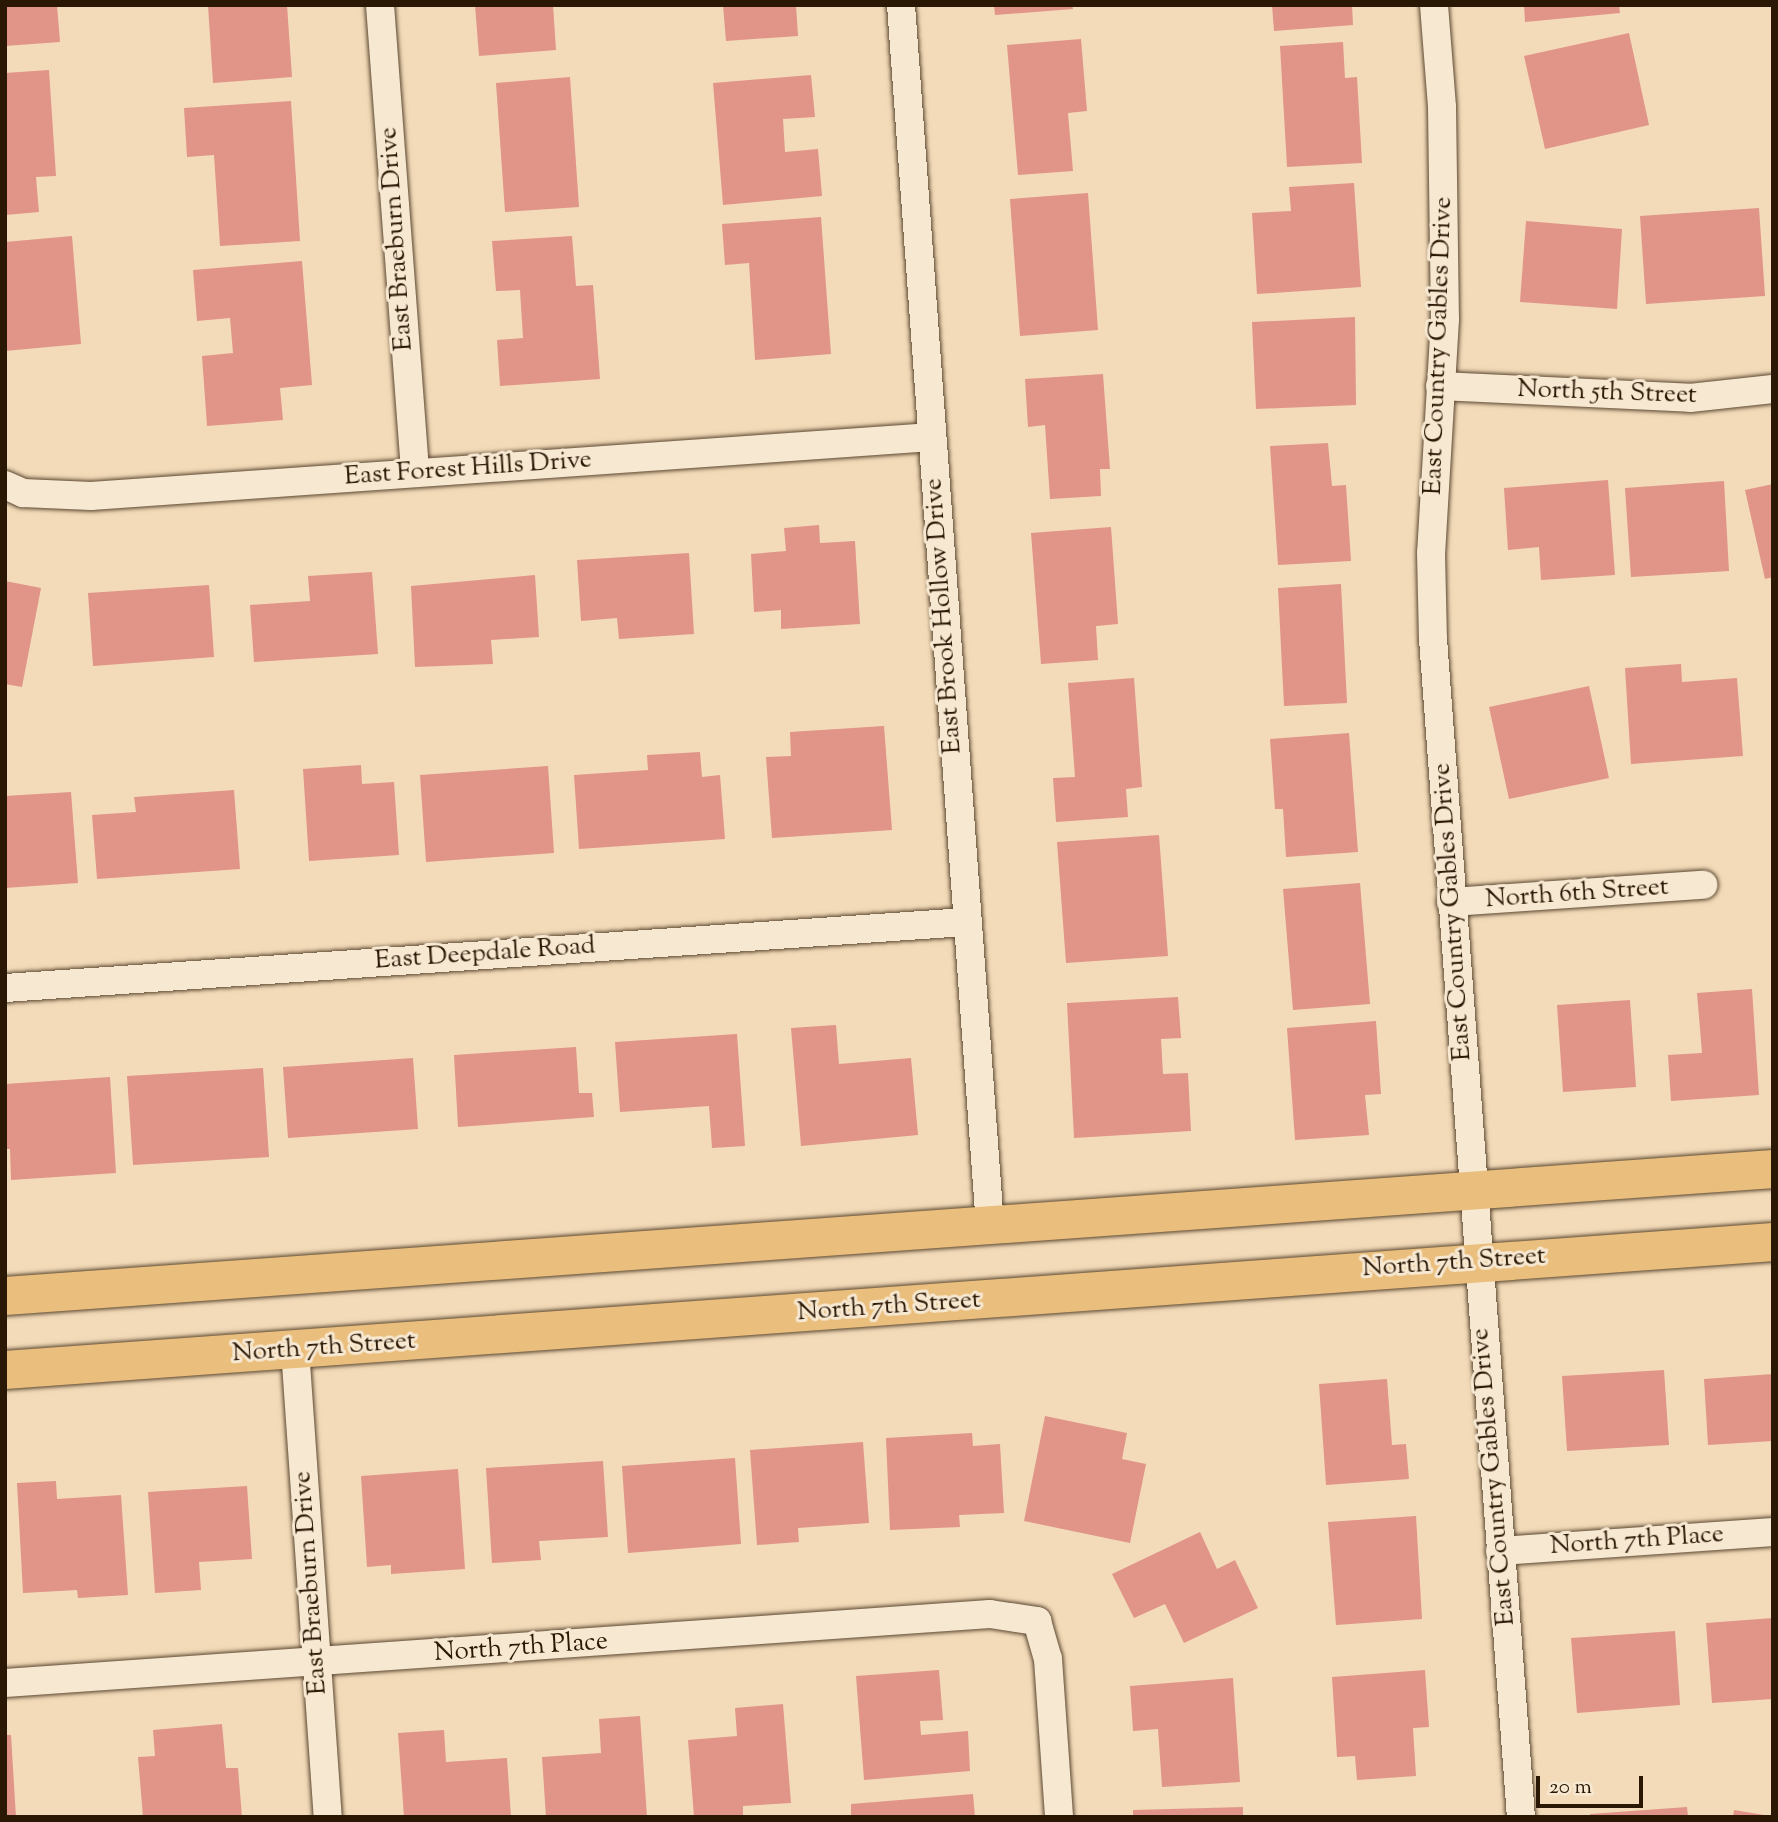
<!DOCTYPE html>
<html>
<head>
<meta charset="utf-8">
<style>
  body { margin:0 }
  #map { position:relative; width:1778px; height:1822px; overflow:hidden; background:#f3dbb9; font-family:"Sorts Mill Goudy",serif }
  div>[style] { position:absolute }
  .building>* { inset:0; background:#e19488 }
  .roads { filter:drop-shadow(0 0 2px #5c4831) drop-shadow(0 0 2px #5c4831) }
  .street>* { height:28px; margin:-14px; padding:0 14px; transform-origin:14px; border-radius:14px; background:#f7e8d2 }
  .primary>* { height:38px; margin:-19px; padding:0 19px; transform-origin:19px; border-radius:19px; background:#eabe7c }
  span { translate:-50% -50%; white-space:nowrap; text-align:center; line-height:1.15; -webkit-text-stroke:6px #f7e8d2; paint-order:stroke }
  .street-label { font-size:26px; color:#2a1704 }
  .frame { position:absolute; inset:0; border:7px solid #2a1704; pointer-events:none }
  .scale { position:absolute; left:1536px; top:1776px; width:107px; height:32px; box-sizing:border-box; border:4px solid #2a1704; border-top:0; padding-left:9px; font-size:21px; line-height:24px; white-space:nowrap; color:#2a1704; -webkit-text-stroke:5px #f7e8d2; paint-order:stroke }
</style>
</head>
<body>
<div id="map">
  <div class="building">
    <div style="clip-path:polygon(5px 5px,57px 5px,60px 42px,5px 46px)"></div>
    <div style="clip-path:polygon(208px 5px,287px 5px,292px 77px,213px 83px)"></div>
    <div style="clip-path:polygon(475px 5px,553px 5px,556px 50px,479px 56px)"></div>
    <div style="clip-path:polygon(723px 5px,796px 5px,798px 36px,726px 41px)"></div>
    <div style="clip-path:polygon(994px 5px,1072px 5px,1073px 9px,995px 15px)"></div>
    <div style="clip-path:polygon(1272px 5px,1352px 5px,1353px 25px,1274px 31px)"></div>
    <div style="clip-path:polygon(1524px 5px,1619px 5px,1620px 13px,1525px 22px)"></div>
    <div style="clip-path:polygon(1629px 33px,1649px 125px,1545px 149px,1524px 56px)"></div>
    <div style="clip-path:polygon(1081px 39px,1087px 111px,1068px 113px,1073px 171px,1018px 175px,1007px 45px)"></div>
    <div style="clip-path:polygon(1343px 42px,1345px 78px,1357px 77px,1362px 163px,1287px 167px,1280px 46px)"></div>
    <div style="clip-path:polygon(49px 70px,56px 176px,36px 177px,39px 212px,5px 215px,5px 73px)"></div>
    <div style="clip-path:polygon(811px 75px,815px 117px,783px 119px,785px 152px,818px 149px,822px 196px,723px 205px,713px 83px)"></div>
    <div style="clip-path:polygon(570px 77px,579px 207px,505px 212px,496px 83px)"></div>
    <div style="clip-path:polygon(291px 101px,300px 241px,220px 246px,214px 155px,187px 157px,184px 108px)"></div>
    <div style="clip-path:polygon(1354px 183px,1361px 287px,1257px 294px,1252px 213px,1291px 211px,1289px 187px)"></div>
    <div style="clip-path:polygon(1088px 193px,1098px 330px,1020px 336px,1010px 199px)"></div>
    <div style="clip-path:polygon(1759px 208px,1765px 296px,1646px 304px,1640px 216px)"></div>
    <div style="clip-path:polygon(821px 217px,831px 354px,755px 360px,749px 263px,725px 265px,722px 224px)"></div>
    <div style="clip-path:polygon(1526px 221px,1622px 229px,1617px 309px,1520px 302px)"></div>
    <div style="clip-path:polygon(72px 236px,81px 344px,5px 351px,5px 242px)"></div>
    <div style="clip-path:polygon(572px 236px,576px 286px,593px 285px,600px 379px,500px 386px,497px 340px,523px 338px,520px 290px,496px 291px,492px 241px)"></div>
    <div style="clip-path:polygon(302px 261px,312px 385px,280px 388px,283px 420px,207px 426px,202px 356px,233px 353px,230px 318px,197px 321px,193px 270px)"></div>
    <div style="clip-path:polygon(1355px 317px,1356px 405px,1256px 409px,1252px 322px)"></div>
    <div style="clip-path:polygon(1103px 374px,1110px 469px,1100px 469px,1101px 496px,1050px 499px,1045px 425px,1028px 427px,1025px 379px)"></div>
    <div style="clip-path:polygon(1328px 443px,1332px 486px,1346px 485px,1351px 561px,1278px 565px,1270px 446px)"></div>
    <div style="clip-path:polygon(1608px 480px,1615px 575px,1541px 580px,1539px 547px,1508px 550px,1504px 488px)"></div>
    <div style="clip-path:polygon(1724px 481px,1729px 571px,1631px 577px,1625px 488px)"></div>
    <div style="clip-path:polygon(1773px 484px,1773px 577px,1765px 579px,1745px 490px)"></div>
    <div style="clip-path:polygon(819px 525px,820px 543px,855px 541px,860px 624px,781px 629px,781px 610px,754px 612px,751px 554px,786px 551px,784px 528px)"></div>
    <div style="clip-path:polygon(1111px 527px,1118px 624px,1096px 626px,1098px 660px,1041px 664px,1031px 533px)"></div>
    <div style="clip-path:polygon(689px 553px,694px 634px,619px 639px,617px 618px,581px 621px,577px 560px)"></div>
    <div style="clip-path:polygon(372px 572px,378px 654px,254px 662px,250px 605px,310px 601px,308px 576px)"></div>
    <div style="clip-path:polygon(535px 575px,539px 637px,491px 640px,493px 664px,415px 667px,411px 586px)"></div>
    <div style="clip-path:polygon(5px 581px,41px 588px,22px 687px,5px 684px)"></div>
    <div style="clip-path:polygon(1341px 584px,1347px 703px,1284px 706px,1278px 588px)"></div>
    <div style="clip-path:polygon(209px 585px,214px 657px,93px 666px,88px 593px)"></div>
    <div style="clip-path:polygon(1681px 664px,1682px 682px,1737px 678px,1743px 756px,1631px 764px,1625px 668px)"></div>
    <div style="clip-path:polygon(1134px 678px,1142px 787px,1126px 789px,1128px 817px,1056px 822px,1053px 778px,1075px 777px,1068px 683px)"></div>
    <div style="clip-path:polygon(1589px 686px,1609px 778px,1509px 799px,1489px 707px)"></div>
    <div style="clip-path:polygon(884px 726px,892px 830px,772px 838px,766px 757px,791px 756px,790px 732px)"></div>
    <div style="clip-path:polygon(1349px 733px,1358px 852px,1286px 857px,1283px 809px,1275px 809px,1270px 739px)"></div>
    <div style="clip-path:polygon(700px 752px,702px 777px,720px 775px,725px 839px,579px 849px,574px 775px,648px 770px,647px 755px)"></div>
    <div style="clip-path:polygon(361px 765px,362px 784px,394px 782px,399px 855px,309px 861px,303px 769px)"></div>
    <div style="clip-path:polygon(548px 766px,554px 853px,426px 862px,420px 775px)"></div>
    <div style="clip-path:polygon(234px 790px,240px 869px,97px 879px,92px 815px,136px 812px,134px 797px)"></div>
    <div style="clip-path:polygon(71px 792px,78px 883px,5px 888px,5px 796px)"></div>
    <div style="clip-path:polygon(1159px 835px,1168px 956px,1066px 963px,1057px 842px)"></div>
    <div style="clip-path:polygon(1360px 883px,1370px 1004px,1293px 1010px,1283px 889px)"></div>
    <div style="clip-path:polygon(1752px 989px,1759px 1095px,1671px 1101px,1668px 1055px,1702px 1053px,1697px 993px)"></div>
    <div style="clip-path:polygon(1178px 997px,1181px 1038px,1161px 1039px,1163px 1074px,1188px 1073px,1191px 1131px,1074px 1138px,1067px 1003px)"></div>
    <div style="clip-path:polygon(1630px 1000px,1636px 1087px,1563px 1092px,1557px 1005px)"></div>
    <div style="clip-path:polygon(1376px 1021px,1381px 1094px,1365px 1095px,1369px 1135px,1295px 1140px,1287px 1028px)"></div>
    <div style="clip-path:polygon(836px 1025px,839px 1064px,911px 1058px,918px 1135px,801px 1146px,791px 1028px)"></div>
    <div style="clip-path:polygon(737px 1034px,745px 1146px,712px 1148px,709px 1106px,620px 1112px,615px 1042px)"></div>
    <div style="clip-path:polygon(576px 1047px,579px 1093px,592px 1093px,594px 1117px,458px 1127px,454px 1055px)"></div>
    <div style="clip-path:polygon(413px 1058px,418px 1129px,288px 1138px,283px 1067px)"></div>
    <div style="clip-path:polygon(263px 1068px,269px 1157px,133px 1165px,127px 1076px)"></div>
    <div style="clip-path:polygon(110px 1077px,116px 1173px,11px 1180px,10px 1149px,5px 1149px,5px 1084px)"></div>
    <div style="clip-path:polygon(1664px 1370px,1669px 1445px,1567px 1451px,1562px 1376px)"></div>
    <div style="clip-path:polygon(1773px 1374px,1773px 1441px,1708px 1445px,1704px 1379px)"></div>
    <div style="clip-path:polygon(1387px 1379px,1392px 1445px,1406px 1444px,1409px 1479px,1326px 1485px,1319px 1384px)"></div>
    <div style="clip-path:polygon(1045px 1416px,1127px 1433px,1122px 1459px,1146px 1464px,1130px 1543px,1024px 1521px)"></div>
    <div style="clip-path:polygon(972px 1433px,973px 1446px,1000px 1444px,1004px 1513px,959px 1515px,960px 1527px,890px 1530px,886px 1438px)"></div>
    <div style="clip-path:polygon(863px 1442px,869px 1523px,798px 1528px,799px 1542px,757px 1545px,750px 1450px)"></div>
    <div style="clip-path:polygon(735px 1458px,741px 1544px,628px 1553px,622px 1466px)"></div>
    <div style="clip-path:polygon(603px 1461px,608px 1537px,539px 1541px,541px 1560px,492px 1563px,486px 1468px)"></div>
    <div style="clip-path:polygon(458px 1469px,465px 1569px,391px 1574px,391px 1565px,367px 1567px,361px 1476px)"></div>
    <div style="clip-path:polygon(56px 1481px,57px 1499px,121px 1495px,128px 1595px,78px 1598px,77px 1590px,23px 1593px,17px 1483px)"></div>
    <div style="clip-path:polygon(247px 1486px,252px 1559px,199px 1562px,201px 1590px,155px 1593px,148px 1492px)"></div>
    <div style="clip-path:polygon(1416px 1516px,1422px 1619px,1336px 1625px,1328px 1522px)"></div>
    <div style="clip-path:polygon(1200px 1532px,1217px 1569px,1235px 1560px,1258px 1608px,1184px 1643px,1165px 1604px,1134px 1618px,1112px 1574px)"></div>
    <div style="clip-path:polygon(1773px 1618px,1773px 1699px,1712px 1703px,1706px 1623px)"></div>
    <div style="clip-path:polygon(1675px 1631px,1680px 1705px,1577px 1713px,1571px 1638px)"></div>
    <div style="clip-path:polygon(939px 1670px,943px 1720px,920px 1721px,921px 1735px,968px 1731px,970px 1771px,864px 1780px,856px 1676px)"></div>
    <div style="clip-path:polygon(1425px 1670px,1429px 1727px,1413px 1728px,1416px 1776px,1357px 1780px,1355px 1756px,1337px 1757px,1332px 1677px)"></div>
    <div style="clip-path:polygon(1233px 1678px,1240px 1782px,1162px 1787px,1158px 1729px,1133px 1731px,1130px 1686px)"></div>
    <div style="clip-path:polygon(783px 1704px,791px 1803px,743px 1806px,743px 1817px,694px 1817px,688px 1740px,737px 1736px,735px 1708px)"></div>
    <div style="clip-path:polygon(640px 1716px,647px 1817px,546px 1817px,542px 1757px,601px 1753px,599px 1719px)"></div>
    <div style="clip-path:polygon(222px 1724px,226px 1768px,238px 1768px,242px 1817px,143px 1817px,138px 1757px,155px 1756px,153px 1730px)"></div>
    <div style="clip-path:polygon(444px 1730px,446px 1762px,507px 1758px,511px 1817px,404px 1817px,398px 1733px)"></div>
    <div style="clip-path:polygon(5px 1735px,11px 1735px,16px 1817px,5px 1817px)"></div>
    <div style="clip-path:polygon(973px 1794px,975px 1817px,851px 1817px,851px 1804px)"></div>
    <div style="clip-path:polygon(1243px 1807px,1243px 1817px,1133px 1817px,1133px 1810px)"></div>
    <div style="clip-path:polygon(1687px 1807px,1688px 1817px,1590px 1817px,1590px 1814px)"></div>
    <div style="clip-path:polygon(1734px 1810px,1764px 1815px,1764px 1817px,1733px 1817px)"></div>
  </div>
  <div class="roads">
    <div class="street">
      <div style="left:380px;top:5px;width:468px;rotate:85.7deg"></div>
      <div style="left:901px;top:5px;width:1224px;rotate:85.83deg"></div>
      <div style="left:1434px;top:5px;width:102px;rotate:85.5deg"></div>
      <div style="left:1442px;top:107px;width:212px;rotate:89.2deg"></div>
      <div style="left:1445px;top:319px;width:234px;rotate:93.4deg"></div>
      <div style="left:1431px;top:553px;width:86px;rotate:88.7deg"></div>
      <div style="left:1433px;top:639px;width:1181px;rotate:85.73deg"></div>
      <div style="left:1440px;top:386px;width:250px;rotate:2.7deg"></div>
      <div style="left:1690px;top:398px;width:83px;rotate:-6.2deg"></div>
      <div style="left:5px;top:485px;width:20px;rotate:24deg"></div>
      <div style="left:23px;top:493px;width:68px;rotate:2.5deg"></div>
      <div style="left:91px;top:496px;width:843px;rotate:-4.01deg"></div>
      <div style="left:1451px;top:902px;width:253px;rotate:-3.9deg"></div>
      <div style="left:5px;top:988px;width:962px;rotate:-3.93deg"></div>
      <div style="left:295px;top:1349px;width:469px;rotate:86deg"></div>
      <div style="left:1500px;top:1551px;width:274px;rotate:-4deg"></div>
      <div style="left:5px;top:1683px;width:987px;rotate:-4.01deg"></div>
      <div style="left:990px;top:1614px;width:48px;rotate:8.5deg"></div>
      <div style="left:1037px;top:1621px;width:40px;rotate:74deg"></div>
      <div style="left:1048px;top:1659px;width:158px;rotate:86deg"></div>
    </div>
    <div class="primary">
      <div style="left:5px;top:1296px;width:1773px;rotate:-4.11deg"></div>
      <div style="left:5px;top:1370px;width:1773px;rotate:-4.14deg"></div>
    </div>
  </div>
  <div class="street-label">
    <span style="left:397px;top:239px;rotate:-94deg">East Braeburn Drive</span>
    <span style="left:1439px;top:346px;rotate:-88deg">East Country Gables Drive</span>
    <span style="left:1607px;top:393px;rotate:2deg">North 5th Street</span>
    <span style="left:468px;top:469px;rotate:-4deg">East Forest Hills Drive</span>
    <span style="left:944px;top:616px;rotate:-94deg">East Brook Hollow Drive</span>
    <span style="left:1577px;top:894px;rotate:-4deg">North 6th Street</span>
    <span style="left:1453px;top:912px;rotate:-94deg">East Country Gables Drive</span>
    <span style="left:485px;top:954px;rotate:-4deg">East Deepdale Road</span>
    <span style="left:1454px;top:1263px;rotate:-4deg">North 7th Street</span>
    <span style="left:889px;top:1307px;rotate:-4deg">North 7th Street</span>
    <span style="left:324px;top:1348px;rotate:-4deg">North 7th Street</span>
    <span style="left:1494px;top:1477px;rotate:-95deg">East Country Gables Drive</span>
    <span style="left:1637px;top:1541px;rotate:-4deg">North 7th Place</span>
    <span style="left:311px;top:1583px;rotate:-94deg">East Braeburn Drive</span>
    <span style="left:521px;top:1648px;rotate:-4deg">North 7th Place</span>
  </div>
  <div class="frame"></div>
  <div class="scale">20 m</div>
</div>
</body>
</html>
